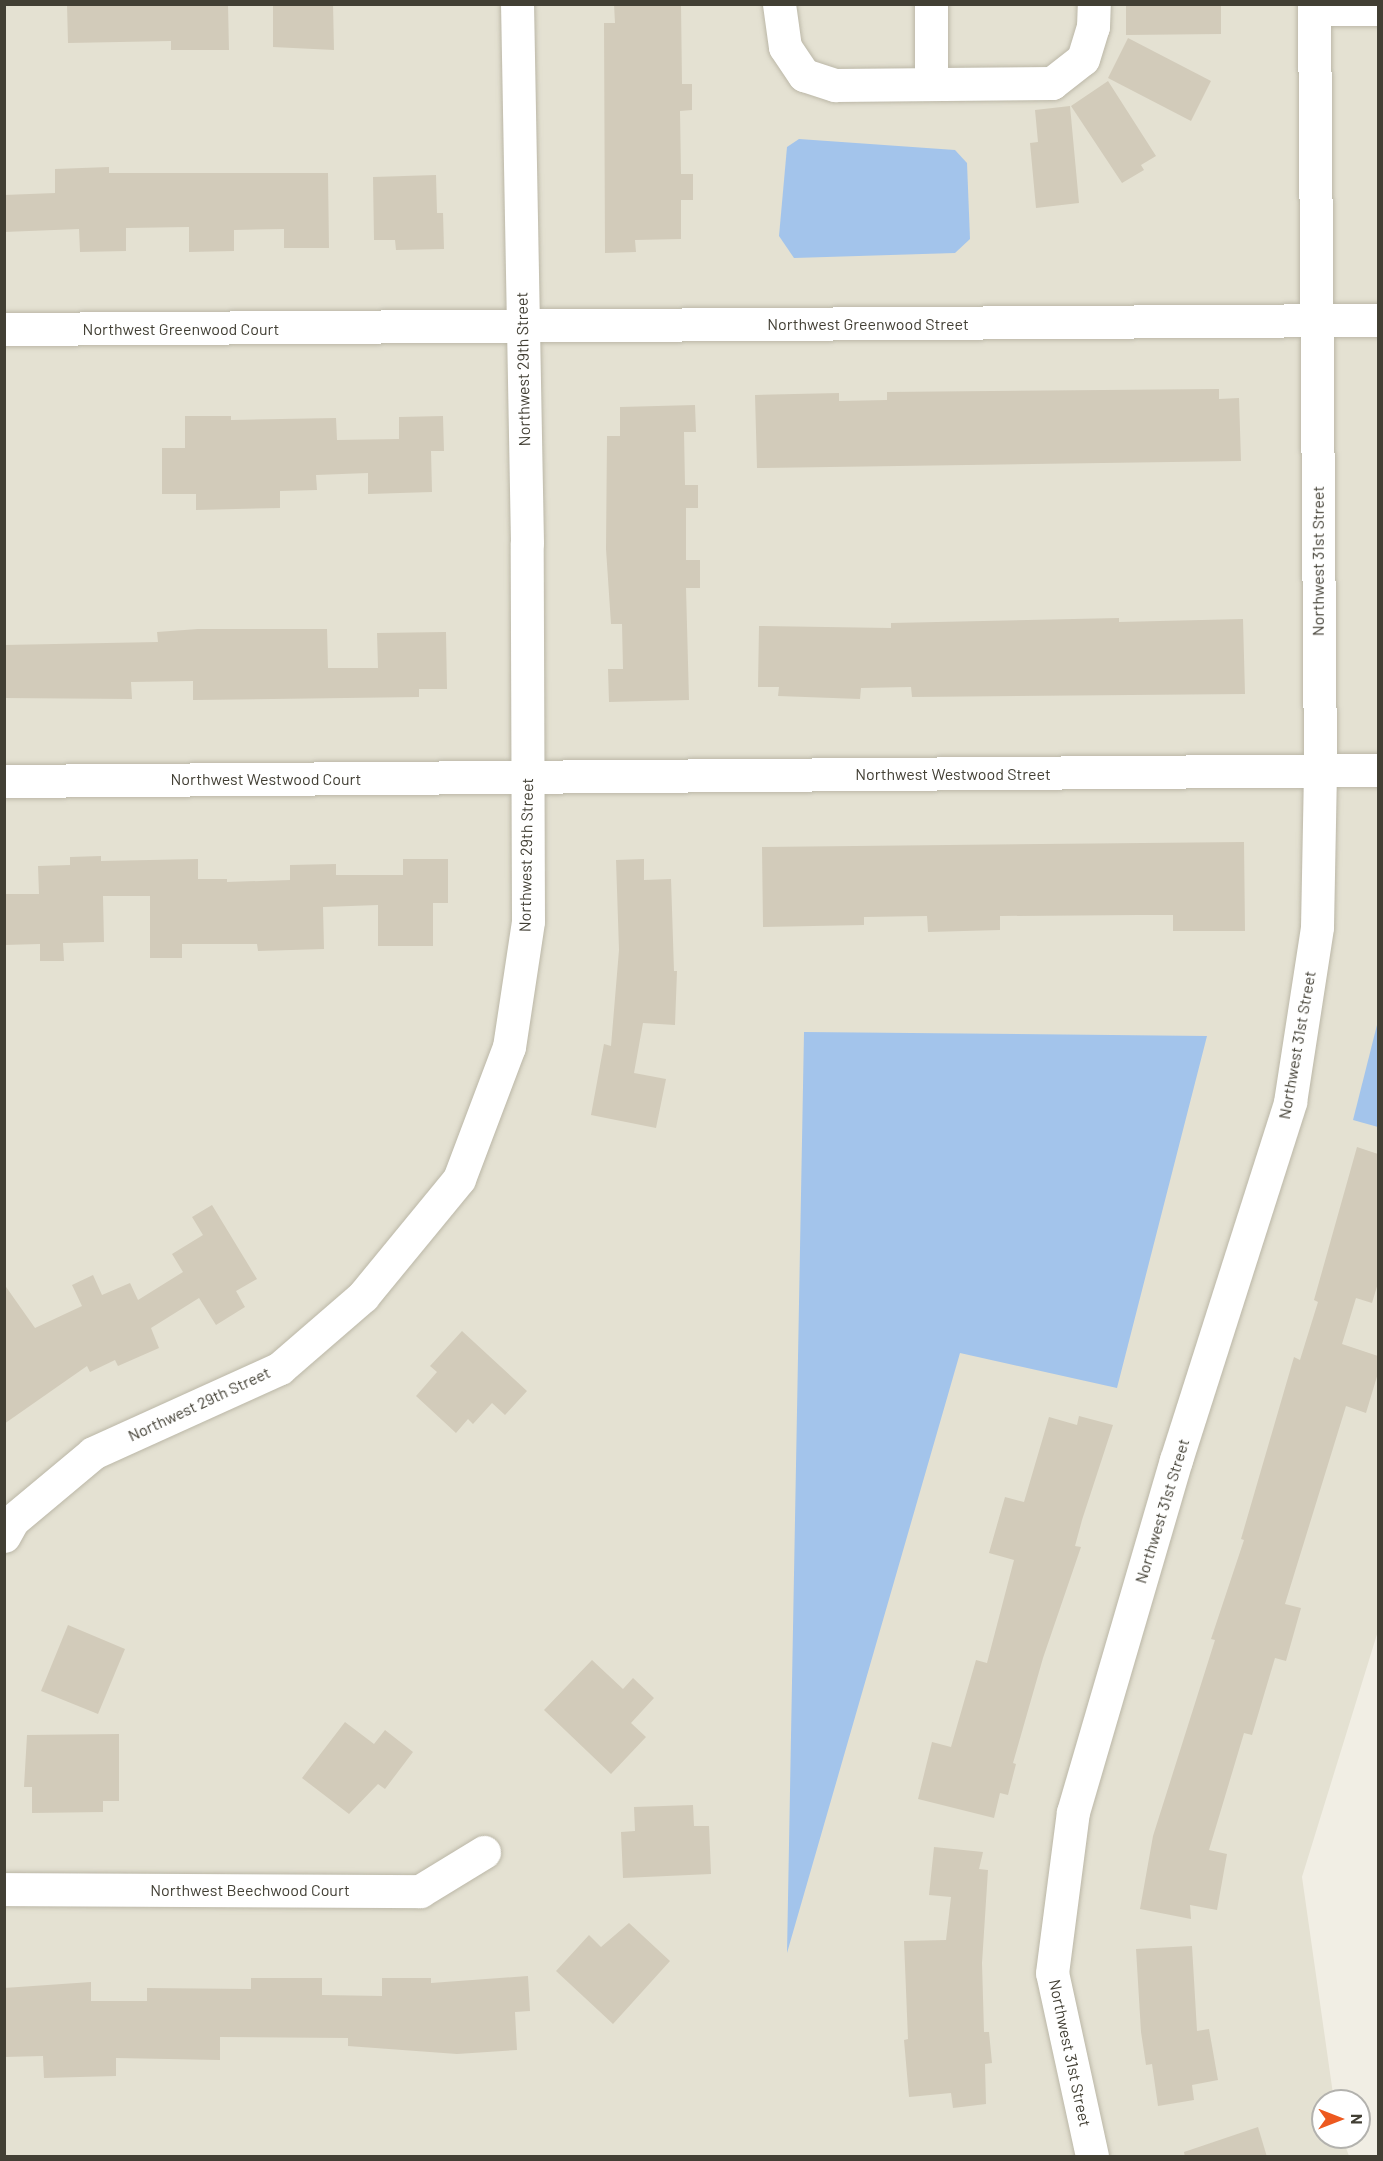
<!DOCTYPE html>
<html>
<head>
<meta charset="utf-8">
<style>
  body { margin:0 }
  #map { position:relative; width:1383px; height:2161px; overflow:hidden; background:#f1eee4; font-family:Barlow,sans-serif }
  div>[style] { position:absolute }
  .residential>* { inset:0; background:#e4e1d2 }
  .water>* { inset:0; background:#a3c4eb }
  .building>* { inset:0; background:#d2cbba }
  .roads { filter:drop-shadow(0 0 2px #bbb7a7) drop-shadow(0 0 2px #bbb7a7) }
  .minor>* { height:33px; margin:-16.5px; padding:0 16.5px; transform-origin:16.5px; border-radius:16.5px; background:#fff }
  span { translate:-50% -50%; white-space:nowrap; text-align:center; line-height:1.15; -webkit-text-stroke:4.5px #fff; paint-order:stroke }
  .street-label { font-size:16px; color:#423f34 }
  .frame { position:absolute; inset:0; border:6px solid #423f34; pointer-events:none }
  .north { position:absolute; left:1311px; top:2089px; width:60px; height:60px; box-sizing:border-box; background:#fff; border:2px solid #b3b2ae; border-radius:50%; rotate:90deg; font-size:16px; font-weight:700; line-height:24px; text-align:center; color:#423f34 }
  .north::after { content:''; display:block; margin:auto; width:21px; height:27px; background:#ed591f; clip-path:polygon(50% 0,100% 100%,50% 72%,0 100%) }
</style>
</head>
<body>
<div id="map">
  <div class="residential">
    <div style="clip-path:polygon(5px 5px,1378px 5px,1378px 1631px,1302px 1877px,1334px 2101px,1323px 2101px,1323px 2137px,1342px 2137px,1349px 2156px,5px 2156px)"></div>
  </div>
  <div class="water">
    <div style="clip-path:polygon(799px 139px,955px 150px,967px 163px,970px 239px,955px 253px,794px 258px,779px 236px,787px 147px)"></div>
    <div style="clip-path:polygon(1378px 1021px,1378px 1127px,1353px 1120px)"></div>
    <div style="clip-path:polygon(804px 1032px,1207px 1036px,1117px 1388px,960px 1353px,787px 1953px)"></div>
  </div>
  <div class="building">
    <div style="clip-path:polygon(67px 4px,228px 4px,229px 50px,171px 50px,171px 41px,68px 43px)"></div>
    <div style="clip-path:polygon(273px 4px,333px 4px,334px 50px,273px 47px)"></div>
    <div style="clip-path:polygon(614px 4px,681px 4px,682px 84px,692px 84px,692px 110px,680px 111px,681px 174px,693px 174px,693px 200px,681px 200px,681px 239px,635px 240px,636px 252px,605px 253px,604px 23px,615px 23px)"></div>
    <div style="clip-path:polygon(1126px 4px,1221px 4px,1221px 34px,1126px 35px)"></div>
    <div style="clip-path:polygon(1128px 38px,1211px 81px,1191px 121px,1108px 78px)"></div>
    <div style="clip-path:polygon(1108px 81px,1156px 156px,1141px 165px,1144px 170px,1122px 183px,1071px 106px)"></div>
    <div style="clip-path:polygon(1070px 106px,1079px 203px,1036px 208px,1030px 143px,1038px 142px,1035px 110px)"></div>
    <div style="clip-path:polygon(109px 167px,109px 173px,328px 173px,329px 248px,284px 248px,284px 229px,234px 230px,234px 251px,189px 252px,189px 227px,126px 228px,126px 251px,80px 252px,79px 229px,4px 232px,4px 195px,55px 193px,55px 169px)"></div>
    <div style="clip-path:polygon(436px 175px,437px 213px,443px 213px,444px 249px,396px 250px,395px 240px,374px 240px,373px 177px)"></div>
    <div style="clip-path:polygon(1219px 389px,1219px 399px,1239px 398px,1241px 461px,757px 468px,755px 395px,839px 393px,839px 401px,887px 400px,887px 392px)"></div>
    <div style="clip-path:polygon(695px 405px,696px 432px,684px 432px,685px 485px,698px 485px,698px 508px,686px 508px,686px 560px,700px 560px,700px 588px,686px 588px,689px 700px,609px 702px,608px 669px,623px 669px,622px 624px,611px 624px,606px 549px,607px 436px,620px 436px,620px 407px)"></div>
    <div style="clip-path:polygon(185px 416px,231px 416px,231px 420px,336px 418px,337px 440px,399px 439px,399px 417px,443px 416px,444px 451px,431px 451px,432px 492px,368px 494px,368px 473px,316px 475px,317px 490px,280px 491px,280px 508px,196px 510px,196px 494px,162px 494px,162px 448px,185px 448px)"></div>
    <div style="clip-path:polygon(1119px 618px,1119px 622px,1243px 619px,1245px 694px,912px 697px,911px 687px,861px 688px,860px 699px,778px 696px,779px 687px,758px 687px,759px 626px,891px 628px,891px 623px)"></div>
    <div style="clip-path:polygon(198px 629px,327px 629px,328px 668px,378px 668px,377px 633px,446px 632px,447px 689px,419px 689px,419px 697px,193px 700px,193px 681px,131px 682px,132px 699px,4px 698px,4px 645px,158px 642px,157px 632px)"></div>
    <div style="clip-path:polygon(1244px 842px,1245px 931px,1173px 931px,1173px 915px,1139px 915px,1000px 916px,1000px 930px,928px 932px,927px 916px,864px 917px,864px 925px,763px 927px,762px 847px)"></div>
    <div style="clip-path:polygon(101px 856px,101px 861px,198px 859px,198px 879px,227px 879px,227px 882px,290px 880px,290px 865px,336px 864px,336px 875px,403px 875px,403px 859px,448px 859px,448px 903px,433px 903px,433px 946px,378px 946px,378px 905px,323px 907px,324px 949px,258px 951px,257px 944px,182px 944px,182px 958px,150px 958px,150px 896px,103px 896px,104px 942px,63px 943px,64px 961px,40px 961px,40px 944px,4px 945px,4px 894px,39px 894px,38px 866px,70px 865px,70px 857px)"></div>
    <div style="clip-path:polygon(644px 859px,644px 880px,671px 879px,674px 971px,677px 971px,675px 1025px,643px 1023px,634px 1073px,666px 1079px,656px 1128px,591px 1115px,604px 1044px,611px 1046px,619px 950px,616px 860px)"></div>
    <div style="clip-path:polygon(1357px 1147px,1378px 1154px,1378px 1283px,1372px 1303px,1356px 1298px,1342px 1344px,1378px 1356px,1378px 1373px,1366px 1413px,1346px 1406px,1285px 1604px,1301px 1608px,1286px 1661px,1275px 1658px,1252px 1735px,1244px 1733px,1209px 1850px,1227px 1854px,1217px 1910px,1190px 1905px,1191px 1919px,1140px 1909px,1153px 1836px,1215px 1640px,1211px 1639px,1244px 1540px,1241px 1539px,1294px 1357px,1300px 1360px,1318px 1302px,1314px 1300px)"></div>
    <div style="clip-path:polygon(212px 1205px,257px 1279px,236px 1291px,245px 1307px,216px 1325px,199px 1298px,151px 1328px,159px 1348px,118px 1366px,115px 1360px,90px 1372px,87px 1366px,4px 1424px,4px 1284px,35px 1328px,82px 1306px,72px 1285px,93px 1275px,102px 1295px,130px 1283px,138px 1300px,183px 1272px,172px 1254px,203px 1235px,192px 1217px)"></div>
    <div style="clip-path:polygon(462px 1331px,527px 1391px,505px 1415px,492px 1403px,473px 1424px,468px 1419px,456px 1433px,416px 1396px,437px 1372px,430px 1366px)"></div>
    <div style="clip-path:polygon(1079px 1416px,1113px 1425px,1082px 1520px,1075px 1546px,1081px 1547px,1043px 1658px,1013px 1763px,1016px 1764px,1008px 1795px,1000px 1793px,994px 1818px,918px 1799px,932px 1742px,951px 1747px,976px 1660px,987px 1663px,1014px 1560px,989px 1553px,1005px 1497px,1024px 1502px,1049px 1417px,1077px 1425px)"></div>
    <div style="clip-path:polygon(68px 1625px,125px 1649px,98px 1714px,41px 1691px)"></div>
    <div style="clip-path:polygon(592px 1660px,623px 1689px,633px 1678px,654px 1698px,631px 1723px,646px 1737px,611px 1774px,544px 1710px)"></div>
    <div style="clip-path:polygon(345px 1722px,374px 1744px,385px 1730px,413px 1752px,385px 1789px,378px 1784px,349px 1814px,302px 1778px)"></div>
    <div style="clip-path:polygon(119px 1734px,119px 1801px,103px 1801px,103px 1812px,32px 1813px,32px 1787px,24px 1787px,27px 1735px)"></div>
    <div style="clip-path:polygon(693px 1805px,694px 1826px,709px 1826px,711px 1874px,623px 1878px,621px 1832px,635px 1831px,634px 1807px)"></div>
    <div style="clip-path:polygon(934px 1847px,983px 1852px,979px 1869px,988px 1870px,982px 1963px,984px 2032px,989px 2032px,992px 2063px,985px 2064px,986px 2104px,953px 2108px,951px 2093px,909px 2097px,904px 2040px,908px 2039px,904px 1941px,946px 1940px,951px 1897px,929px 1895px)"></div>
    <div style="clip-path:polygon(629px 1923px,670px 1961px,613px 2024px,556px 1971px,589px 1935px,601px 1947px)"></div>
    <div style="clip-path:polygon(1192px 1946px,1197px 2031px,1209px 2029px,1218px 2080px,1192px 2085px,1194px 2100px,1158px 2106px,1152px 2064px,1146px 2065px,1141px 2032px,1136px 1949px)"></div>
    <div style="clip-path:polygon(528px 1976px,530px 2011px,515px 2012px,517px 2050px,457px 2054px,348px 2046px,348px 2038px,220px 2037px,220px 2060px,116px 2058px,116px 2076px,44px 2078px,43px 2056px,4px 2057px,4px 1988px,91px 1982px,91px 2001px,147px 2001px,147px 1988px,251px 1989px,251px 1978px,322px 1978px,322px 1995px,382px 1996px,382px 1978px,431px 1978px,431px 1983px)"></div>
    <div style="clip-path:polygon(1258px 2127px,1267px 2157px,1185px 2157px,1184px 2152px)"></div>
  </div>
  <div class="roads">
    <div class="minor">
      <div style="left:779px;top:4px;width:43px;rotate:82.1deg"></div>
      <div style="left:785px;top:47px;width:34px;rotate:56deg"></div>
      <div style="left:804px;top:75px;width:33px;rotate:18deg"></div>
      <div style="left:835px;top:85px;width:217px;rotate:-0.5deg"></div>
      <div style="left:1052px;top:83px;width:39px;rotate:-38deg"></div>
      <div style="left:1083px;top:59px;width:34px;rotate:-73deg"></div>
      <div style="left:1093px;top:27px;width:23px;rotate:-88deg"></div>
      <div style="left:931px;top:4px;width:80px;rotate:90deg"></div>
      <div style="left:1314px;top:9px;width:64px"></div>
      <div style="left:4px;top:329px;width:1374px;rotate:-0.38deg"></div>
      <div style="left:4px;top:781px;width:1374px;rotate:-0.46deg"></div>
      <div style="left:4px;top:1536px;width:18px;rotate:-61deg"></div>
      <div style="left:13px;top:1520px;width:104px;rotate:-39.9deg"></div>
      <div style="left:93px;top:1453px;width:205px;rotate:-24.4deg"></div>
      <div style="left:280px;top:1368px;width:110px;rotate:-40.9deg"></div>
      <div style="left:363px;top:1296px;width:151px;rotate:-50.6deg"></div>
      <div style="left:459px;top:1179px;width:141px;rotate:-69.3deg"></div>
      <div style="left:509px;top:1047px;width:127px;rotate:-81.4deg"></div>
      <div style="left:528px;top:921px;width:378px;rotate:-90.2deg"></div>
      <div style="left:527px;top:543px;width:539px;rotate:-91.06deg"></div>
      <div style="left:4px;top:1889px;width:416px;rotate:0.3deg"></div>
      <div style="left:420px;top:1891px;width:75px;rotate:-31.4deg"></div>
      <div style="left:1092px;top:2156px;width:187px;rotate:-102.3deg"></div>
      <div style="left:1052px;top:1973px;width:162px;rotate:-82.6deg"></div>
      <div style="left:1073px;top:1812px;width:367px;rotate:-73.7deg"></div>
      <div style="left:1176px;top:1460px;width:376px;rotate:-72.3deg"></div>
      <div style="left:1290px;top:1102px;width:177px;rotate:-81.2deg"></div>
      <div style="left:1317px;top:927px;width:157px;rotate:-88.9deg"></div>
      <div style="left:1320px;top:770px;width:766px;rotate:-90.45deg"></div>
    </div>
  </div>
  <div class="street-label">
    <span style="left:868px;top:324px">Northwest Greenwood Street</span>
    <span style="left:181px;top:329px">Northwest Greenwood Court</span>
    <span style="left:523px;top:369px;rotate:-91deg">Northwest 29th Street</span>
    <span style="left:1318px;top:561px;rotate:-90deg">Northwest 31st Street</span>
    <span style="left:953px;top:774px">Northwest Westwood Street</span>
    <span style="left:266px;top:779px">Northwest Westwood Court</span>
    <span style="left:526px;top:855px;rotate:-89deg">Northwest 29th Street</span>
    <span style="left:1297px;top:1045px;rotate:-80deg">Northwest 31st Street</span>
    <span style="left:199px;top:1404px;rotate:-25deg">Northwest 29th Street</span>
    <span style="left:1162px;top:1511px;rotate:-73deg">Northwest 31st Street</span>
    <span style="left:250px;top:1890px">Northwest Beechwood Court</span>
    <span style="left:1070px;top:2053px;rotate:78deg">Northwest 31st Street</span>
  </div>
  <div class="frame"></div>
  <div class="north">N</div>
</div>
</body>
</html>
